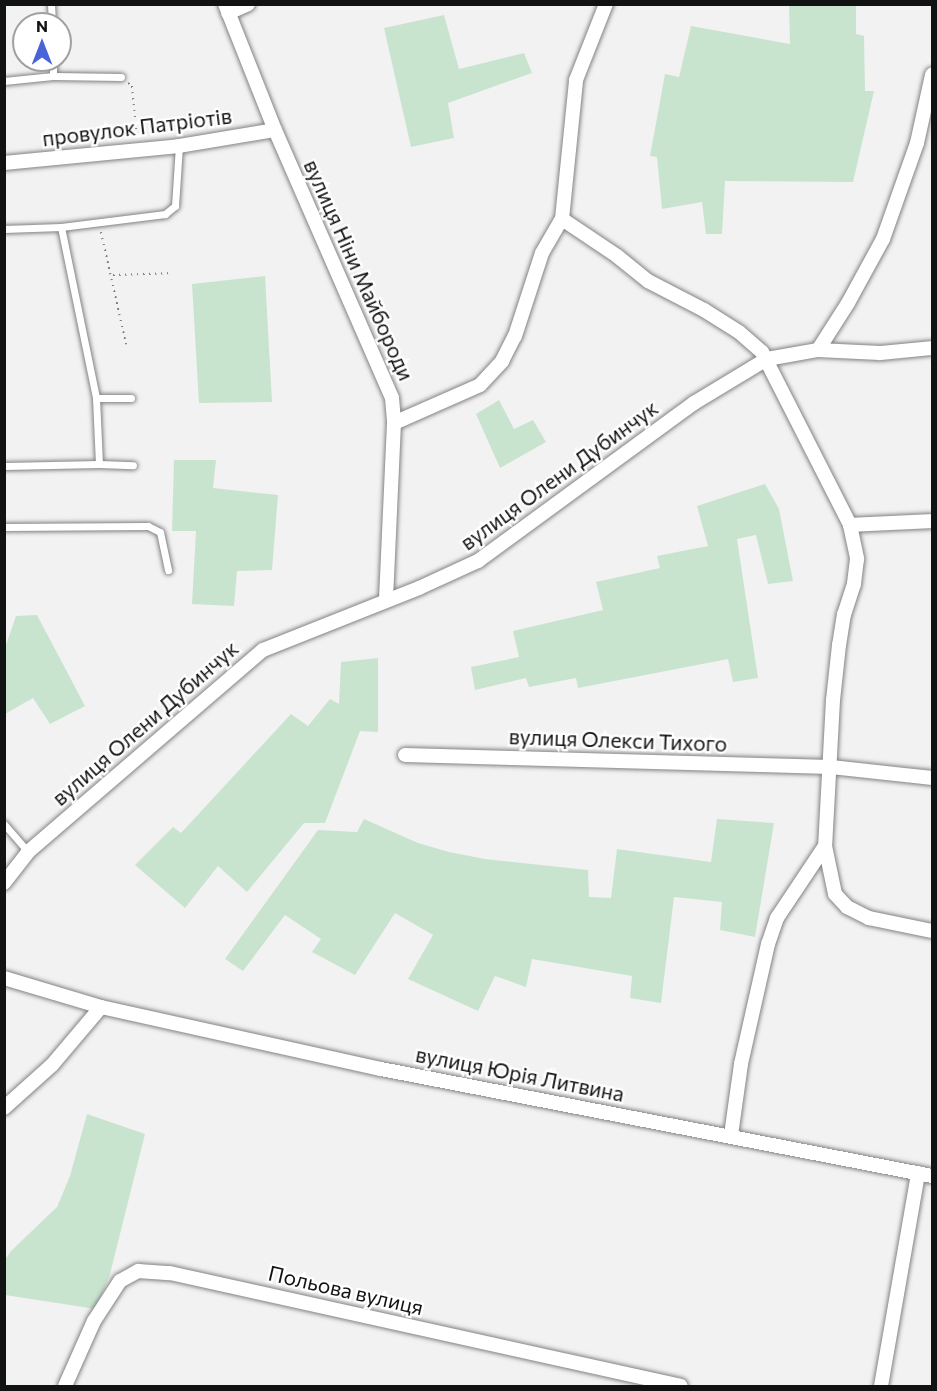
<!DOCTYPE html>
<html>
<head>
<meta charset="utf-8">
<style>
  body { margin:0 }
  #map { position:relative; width:937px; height:1391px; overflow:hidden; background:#f2f2f3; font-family:Commissioner,sans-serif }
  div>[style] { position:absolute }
  .green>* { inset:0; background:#c9e4ce }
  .path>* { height:2px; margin-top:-1px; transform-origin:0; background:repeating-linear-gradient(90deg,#7e7e7f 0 1.5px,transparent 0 6px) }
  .roads { filter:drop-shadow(0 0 2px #838384) drop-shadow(0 0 2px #838384) }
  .lane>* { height:7px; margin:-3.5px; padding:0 3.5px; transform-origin:3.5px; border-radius:3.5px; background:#fff }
  .street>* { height:14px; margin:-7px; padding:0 7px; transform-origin:7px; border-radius:7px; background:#fff }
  span { translate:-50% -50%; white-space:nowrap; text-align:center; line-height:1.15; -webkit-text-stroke:4.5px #fff; paint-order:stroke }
  .street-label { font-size:21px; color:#111212 }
  .frame { position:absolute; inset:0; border:6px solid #111212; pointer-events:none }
  .north { position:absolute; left:12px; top:12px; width:60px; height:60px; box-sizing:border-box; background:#fff; border:2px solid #a0a0a0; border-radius:50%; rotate:0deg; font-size:16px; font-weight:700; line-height:24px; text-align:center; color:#111212 }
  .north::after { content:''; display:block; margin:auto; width:21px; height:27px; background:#4964d8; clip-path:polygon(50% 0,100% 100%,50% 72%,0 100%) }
</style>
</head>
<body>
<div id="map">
  <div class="green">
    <div style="clip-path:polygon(789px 5px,856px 5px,856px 34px,864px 36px,865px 91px,874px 91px,853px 182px,725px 181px,722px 234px,706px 234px,702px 202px,662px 209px,657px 157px,650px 156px,665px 74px,679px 77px,691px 26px,790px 44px)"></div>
    <div style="clip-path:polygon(444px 15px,459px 69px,524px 53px,532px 73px,448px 103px,454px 138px,411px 147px,384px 28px)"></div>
    <div style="clip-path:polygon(265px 276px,272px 402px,199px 403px,192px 284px)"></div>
    <div style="clip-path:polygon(499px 400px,514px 429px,533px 420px,546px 442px,500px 468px,476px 414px)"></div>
    <div style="clip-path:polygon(174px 460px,216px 460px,213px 488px,278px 495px,272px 570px,237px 571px,234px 606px,192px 604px,196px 531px,172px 531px)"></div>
    <div style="clip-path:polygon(765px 484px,779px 509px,793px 581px,768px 584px,756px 535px,737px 539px,758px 678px,733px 682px,728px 659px,578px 688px,576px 678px,529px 687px,526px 678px,475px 690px,471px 667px,519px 657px,513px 631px,603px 610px,596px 582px,660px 568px,657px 556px,708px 546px,697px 506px)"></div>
    <div style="clip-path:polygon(37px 615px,85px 706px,50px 724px,33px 698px,5px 714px,5px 648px,16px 616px)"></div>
    <div style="clip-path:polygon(378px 658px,378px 732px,360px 731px,325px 823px,304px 823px,247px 892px,218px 866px,185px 908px,135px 865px,173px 827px,181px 833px,291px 714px,308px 726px,330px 699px,339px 704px,341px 662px)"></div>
    <div style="clip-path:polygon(364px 819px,418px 843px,449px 852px,485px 859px,588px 870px,589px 897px,611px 898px,617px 849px,711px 862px,717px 819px,774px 823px,755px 937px,720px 930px,722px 902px,674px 897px,661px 1003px,630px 998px,632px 976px,532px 959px,526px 987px,495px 976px,478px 1011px,408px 979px,433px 935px,395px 913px,355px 975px,312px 952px,321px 939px,285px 915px,243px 971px,225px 959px,318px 830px,357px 832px)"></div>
    <div style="clip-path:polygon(87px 1114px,145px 1134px,110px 1274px,96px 1309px,5px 1295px,4px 1261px,11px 1251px,57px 1207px,70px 1176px)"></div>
  </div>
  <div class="path">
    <div style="left:128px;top:83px;width:5px;rotate:37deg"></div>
    <div style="left:132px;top:86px;width:52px;rotate:84.5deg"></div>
    <div style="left:101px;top:232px;width:115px;rotate:77.4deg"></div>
    <div style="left:113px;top:275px;width:60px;rotate:-1.9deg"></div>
  </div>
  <div class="roads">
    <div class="lane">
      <div style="left:51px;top:4px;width:20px;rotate:87deg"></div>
      <div style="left:53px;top:76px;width:68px;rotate:0.8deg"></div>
      <div style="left:4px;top:81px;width:49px;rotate:-5.8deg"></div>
      <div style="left:53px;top:76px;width:16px;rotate:-90deg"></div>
      <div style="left:61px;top:227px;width:175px;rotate:78.4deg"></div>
      <div style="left:96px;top:398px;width:35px"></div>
      <div style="left:4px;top:229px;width:57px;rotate:-2deg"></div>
      <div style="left:61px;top:227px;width:105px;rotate:-7.1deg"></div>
      <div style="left:165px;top:214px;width:13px;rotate:-39deg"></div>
      <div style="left:175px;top:206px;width:60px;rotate:-86.2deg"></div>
      <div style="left:99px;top:464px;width:34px;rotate:2deg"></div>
      <div style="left:4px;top:466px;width:95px;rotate:-1.2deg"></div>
      <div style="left:99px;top:464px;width:66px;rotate:-92.6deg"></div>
      <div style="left:4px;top:527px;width:144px;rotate:-0.4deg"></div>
      <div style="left:148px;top:526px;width:13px;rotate:27deg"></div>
      <div style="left:160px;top:532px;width:39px;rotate:78deg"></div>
      <div style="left:4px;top:824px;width:37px;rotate:49deg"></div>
    </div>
    <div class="street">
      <div style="left:225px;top:4px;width:136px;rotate:68.4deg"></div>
      <div style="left:275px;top:130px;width:292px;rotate:66.4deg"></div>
      <div style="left:392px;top:398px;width:25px;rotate:85deg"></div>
      <div style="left:394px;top:423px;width:177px;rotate:92.6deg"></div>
      <div style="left:228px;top:13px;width:22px;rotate:-24deg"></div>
      <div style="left:4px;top:163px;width:176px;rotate:-5.5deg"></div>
      <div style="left:179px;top:146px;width:97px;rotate:-9.5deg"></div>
      <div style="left:562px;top:219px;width:66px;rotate:33.9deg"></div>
      <div style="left:617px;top:256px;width:40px;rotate:39deg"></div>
      <div style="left:648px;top:281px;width:63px;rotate:27.4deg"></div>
      <div style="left:704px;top:310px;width:41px;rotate:32.2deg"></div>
      <div style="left:739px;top:332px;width:30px;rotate:41deg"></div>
      <div style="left:762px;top:352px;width:194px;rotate:63deg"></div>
      <div style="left:850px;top:525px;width:35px;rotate:78deg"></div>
      <div style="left:857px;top:559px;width:25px;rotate:97deg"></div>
      <div style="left:854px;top:584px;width:32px;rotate:108deg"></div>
      <div style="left:844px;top:614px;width:31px;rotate:99deg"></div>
      <div style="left:839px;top:645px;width:55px;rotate:96.2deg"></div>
      <div style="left:833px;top:700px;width:146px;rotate:93.1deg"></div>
      <div style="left:825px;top:846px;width:87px;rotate:123.7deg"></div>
      <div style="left:777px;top:918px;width:28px;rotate:109deg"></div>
      <div style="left:768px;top:944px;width:123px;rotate:102.7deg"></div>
      <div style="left:741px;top:1064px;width:72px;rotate:98deg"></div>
      <div style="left:818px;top:350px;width:62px;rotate:2.8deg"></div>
      <div style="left:880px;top:353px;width:52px;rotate:-5.5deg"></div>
      <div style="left:394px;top:423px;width:94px;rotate:-23.8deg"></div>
      <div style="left:480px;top:385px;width:33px;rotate:-47deg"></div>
      <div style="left:502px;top:361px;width:28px;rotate:-63deg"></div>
      <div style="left:515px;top:336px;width:87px;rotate:-72deg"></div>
      <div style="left:542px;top:253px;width:39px;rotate:-60deg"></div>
      <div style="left:562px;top:219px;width:140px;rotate:-84.2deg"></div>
      <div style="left:576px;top:80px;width:82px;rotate:-68.5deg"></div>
      <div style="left:850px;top:525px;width:82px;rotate:-2.8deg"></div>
      <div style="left:405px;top:755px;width:426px;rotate:1.6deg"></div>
      <div style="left:831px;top:767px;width:102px;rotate:6.2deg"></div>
      <div style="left:825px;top:846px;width:49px;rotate:78.2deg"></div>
      <div style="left:835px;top:894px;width:18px;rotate:47deg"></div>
      <div style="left:847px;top:907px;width:25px;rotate:27deg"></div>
      <div style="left:869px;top:918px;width:64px;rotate:11.7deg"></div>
      <div style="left:4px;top:883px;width:39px;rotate:-52deg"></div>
      <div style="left:28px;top:852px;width:310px;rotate:-40.7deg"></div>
      <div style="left:263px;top:650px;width:168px;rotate:-21.7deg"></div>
      <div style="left:419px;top:588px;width:65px;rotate:-24.6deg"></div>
      <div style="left:478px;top:561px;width:268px;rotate:-36.2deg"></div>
      <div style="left:694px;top:403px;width:85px;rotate:-31.1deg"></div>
      <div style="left:767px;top:359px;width:52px;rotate:-10deg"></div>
      <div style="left:818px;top:350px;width:56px;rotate:-57.4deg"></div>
      <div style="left:848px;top:303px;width:73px;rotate:-61.3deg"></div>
      <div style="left:883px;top:239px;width:102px;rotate:-70.5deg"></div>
      <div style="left:917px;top:143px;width:70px;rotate:-77.6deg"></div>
      <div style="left:4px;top:978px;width:101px;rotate:16.6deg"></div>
      <div style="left:101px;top:1007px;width:287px;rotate:12.5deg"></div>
      <div style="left:381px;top:1069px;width:561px;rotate:10.99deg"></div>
      <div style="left:4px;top:1108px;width:64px;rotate:-41.9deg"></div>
      <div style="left:52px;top:1065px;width:76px;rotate:-49.8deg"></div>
      <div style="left:65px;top:1386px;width:71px;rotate:-66deg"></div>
      <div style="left:94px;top:1321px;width:48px;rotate:-57deg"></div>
      <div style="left:120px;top:1281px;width:21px;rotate:-29deg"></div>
      <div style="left:138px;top:1271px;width:32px;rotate:4deg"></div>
      <div style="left:170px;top:1273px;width:523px;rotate:12.47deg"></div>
      <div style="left:881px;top:1386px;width:216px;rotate:-80.1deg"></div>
    </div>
  </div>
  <div class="street-label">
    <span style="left:137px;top:127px;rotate:-7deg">провулок Патріотів</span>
    <span style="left:359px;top:270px;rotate:66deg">вулиця Ніни Майбороди</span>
    <span style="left:559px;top:475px;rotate:-36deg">вулиця Олени Дубинчук</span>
    <span style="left:145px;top:723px;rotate:-41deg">вулиця Олени Дубинчук</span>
    <span style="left:618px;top:740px;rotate:2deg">вулиця Олекси Тихого</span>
    <span style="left:520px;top:1074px;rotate:11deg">вулиця Юрія Литвина</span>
    <span style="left:346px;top:1290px;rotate:13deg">Польова вулиця</span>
  </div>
  <div class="frame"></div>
  <div class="north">N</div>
</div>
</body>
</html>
